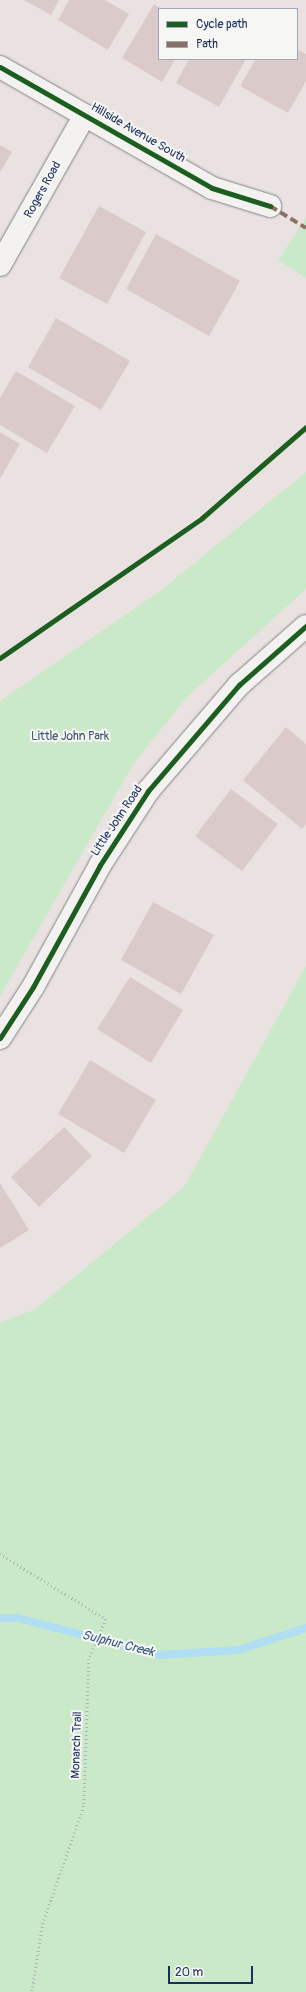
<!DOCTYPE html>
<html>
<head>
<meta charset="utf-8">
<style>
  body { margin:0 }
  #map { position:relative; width:306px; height:1992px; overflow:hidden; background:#eae2e0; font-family:Pangolin,sans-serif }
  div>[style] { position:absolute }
  .green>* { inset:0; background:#cae9c8 }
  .stream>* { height:8px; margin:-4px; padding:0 4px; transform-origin:4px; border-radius:4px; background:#b1def2 }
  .building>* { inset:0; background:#dacbca }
  .path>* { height:2.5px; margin-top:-1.25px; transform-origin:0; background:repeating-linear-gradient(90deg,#b0b2b6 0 1px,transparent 0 4px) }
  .roads { filter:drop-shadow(0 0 1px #84848c) drop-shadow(0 0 1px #84848c) }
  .minor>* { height:22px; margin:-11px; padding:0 11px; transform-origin:11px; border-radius:11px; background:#f3f2f0 }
  .quiet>* { height:4px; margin-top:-2px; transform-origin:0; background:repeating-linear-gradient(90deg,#8d6e63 0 8px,transparent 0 12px) }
  .cycleway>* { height:5px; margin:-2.5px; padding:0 2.5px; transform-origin:2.5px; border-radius:2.5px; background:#1b5e20 }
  span { translate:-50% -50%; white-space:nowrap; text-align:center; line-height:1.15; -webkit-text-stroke:4px #f6f6f2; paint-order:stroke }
  .street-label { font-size:12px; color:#1b2f5e }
  .park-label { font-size:12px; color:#39556f }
  .water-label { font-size:13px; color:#3a5a85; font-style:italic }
  .legend { position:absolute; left:158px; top:8px; width:140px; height:52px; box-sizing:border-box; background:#f6f6f2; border:1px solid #9ea6b7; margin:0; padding:5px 7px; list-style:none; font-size:12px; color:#1b2f5e }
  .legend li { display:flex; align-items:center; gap:8px; height:20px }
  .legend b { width:20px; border:1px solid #9ea6b7 }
  .scale { position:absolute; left:168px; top:1966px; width:85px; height:18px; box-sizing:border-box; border:2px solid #1b2f5e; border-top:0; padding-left:5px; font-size:12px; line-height:14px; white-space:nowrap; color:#1b2f5e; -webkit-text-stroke:3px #f6f6f2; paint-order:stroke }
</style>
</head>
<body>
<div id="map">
  <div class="green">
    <div style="clip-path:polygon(306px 218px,306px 278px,278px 260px)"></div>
    <div style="clip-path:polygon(306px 472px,306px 589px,188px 696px,134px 763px,0 996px,0 701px,160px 591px)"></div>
    <div style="clip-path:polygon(306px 966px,306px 1992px,0 1992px,0 1322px,34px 1310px,184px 1187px)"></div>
  </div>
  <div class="stream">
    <div style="left:0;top:1618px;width:18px"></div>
    <div style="left:18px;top:1618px;width:146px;rotate:14.7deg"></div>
    <div style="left:159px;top:1655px;width:80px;rotate:-3.6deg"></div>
    <div style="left:239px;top:1650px;width:71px;rotate:-18.2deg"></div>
  </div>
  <div class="building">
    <div style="clip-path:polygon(24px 0,59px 0,51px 15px)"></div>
    <div style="clip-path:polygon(69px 0,105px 0,129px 14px,108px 50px,58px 20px)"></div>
    <div style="clip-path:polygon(154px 4px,162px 9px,159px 9px,159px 59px,175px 59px,162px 82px,122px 58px)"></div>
    <div style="clip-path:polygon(297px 49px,306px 54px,306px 81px,288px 113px,240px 86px,256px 59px,297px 59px)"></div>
    <div style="clip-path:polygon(189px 59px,246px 59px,219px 107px,176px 83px)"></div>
    <div style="clip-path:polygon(0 145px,12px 152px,0 172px)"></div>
    <div style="clip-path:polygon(99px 206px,146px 232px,107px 304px,59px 278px)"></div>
    <div style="clip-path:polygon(156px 234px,240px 281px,209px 336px,126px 289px)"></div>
    <div style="clip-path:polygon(56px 318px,130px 361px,101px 410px,28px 367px)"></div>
    <div style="clip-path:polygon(16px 371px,75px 406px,47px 453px,0 425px,0 398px)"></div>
    <div style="clip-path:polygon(0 432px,20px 444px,0 479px)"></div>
    <div style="clip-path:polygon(286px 727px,306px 744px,306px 824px,302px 829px,243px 780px)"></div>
    <div style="clip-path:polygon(231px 789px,278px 824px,242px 871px,195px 836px)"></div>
    <div style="clip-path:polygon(153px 902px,214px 935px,181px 994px,121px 960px)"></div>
    <div style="clip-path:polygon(130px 977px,183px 1010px,151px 1063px,97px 1029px)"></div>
    <div style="clip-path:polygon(90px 1060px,156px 1100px,124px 1153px,58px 1114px)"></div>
    <div style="clip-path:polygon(64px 1127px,92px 1156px,39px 1207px,11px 1177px)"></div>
    <div style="clip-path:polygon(0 1183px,29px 1230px,0 1248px)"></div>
  </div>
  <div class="path">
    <div style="left:0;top:1554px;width:124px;rotate:31.5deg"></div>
    <div style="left:106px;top:1619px;width:43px;rotate:113deg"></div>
    <div style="left:89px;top:1659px;width:147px;rotate:91.9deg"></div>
    <div style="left:84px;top:1806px;width:124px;rotate:109.3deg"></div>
    <div style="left:43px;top:1923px;width:70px;rotate:99.1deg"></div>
  </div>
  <div class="roads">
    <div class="minor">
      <div style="left:0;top:67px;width:244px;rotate:29.7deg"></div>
      <div style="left:212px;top:188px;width:61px;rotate:17.2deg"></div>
      <div style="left:0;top:265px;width:172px;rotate:-60.5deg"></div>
      <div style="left:0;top:1038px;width:61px;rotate:-57.1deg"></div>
      <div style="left:33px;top:987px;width:139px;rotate:-61.2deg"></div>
      <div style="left:100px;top:865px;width:88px;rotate:-57deg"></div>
      <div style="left:148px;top:791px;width:140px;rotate:-49.4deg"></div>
      <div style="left:239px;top:685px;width:89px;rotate:-41.4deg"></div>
    </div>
  </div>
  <div class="quiet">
    <div style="left:270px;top:206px;width:42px;rotate:31.4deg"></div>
  </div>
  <div class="cycleway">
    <div style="left:0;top:67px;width:244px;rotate:29.7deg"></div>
    <div style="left:212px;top:188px;width:61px;rotate:17.2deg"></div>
    <div style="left:0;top:658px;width:246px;rotate:-34.7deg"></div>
    <div style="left:202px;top:518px;width:138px;rotate:-41.2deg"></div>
    <div style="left:0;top:1038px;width:61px;rotate:-57.1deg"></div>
    <div style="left:33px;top:987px;width:139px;rotate:-61.2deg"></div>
    <div style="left:100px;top:865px;width:88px;rotate:-57deg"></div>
    <div style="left:148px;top:791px;width:140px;rotate:-49.4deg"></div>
    <div style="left:239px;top:685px;width:89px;rotate:-41.4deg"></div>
  </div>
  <div class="street-label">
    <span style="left:138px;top:133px;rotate:30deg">Hillside Avenue South</span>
    <span style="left:43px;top:190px;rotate:-61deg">Rogers Road</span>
    <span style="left:117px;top:821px;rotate:-56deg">Little John Road</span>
    <span style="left:77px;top:1745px;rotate:-88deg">Monarch Trail</span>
  </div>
  <div class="park-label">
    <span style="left:70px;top:737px">Little John Park</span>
  </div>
  <div class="water-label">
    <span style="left:118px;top:1644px;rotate:14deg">Sulphur Creek</span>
  </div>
  <ul class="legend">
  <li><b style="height:5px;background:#1b5e20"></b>Cycle path</li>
  <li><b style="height:5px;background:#8d6e63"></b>Path</li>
  </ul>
  <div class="scale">20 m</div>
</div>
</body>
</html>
